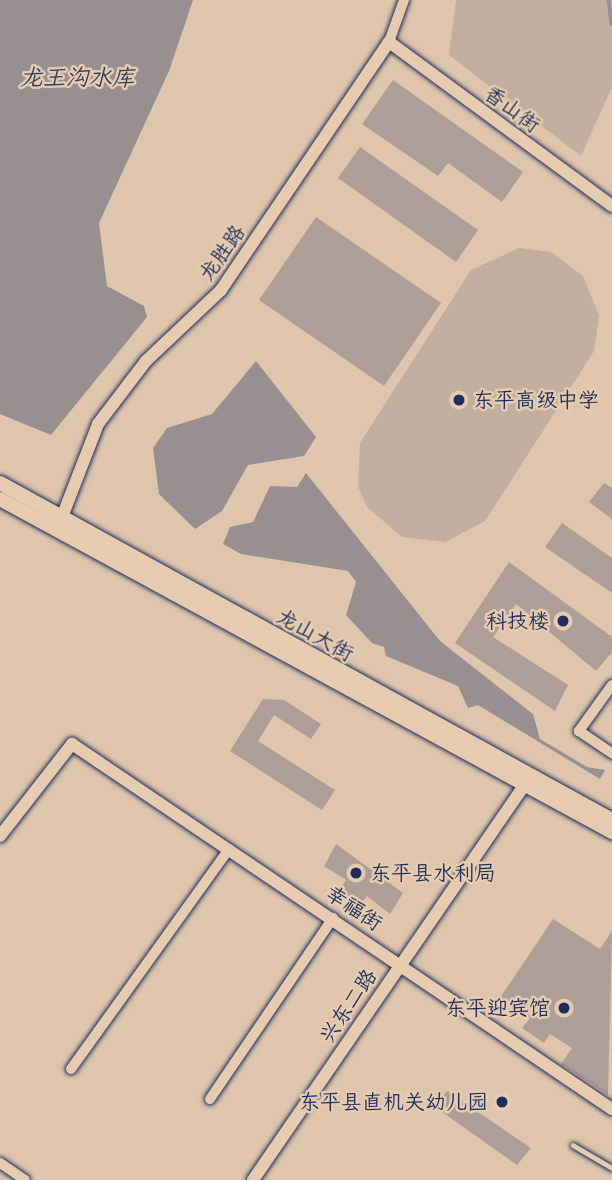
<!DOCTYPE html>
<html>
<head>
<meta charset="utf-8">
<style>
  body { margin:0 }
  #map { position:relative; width:612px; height:1180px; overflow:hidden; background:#dec5ab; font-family:Delius,"LXGW WenKai TC",sans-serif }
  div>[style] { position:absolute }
  .green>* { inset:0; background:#c2af9f }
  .water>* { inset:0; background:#989090 }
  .stream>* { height:3.5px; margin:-1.75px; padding:0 1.75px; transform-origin:1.75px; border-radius:1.75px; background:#989090 }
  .building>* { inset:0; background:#ad9f98 }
  .roads { filter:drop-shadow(0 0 2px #1b2f5e) drop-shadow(0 0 2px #1b2f5e) }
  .service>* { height:4.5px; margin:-2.25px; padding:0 2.25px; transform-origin:2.25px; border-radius:2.25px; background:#e6cbae }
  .minor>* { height:10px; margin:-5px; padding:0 5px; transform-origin:5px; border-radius:5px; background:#e6cbae }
  .tertiary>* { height:12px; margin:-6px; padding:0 6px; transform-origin:6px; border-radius:6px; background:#e6cbae }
  .primary>* { height:14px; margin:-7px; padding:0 7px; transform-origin:7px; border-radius:7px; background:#e6cbae }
  .dots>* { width:19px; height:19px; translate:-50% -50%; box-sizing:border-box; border:4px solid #e6cbae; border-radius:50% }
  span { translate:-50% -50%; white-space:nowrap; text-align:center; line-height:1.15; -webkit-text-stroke:5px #e6cbae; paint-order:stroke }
  .street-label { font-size:21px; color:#1b2f5e }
  .poi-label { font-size:21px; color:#1b2f5e }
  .left { translate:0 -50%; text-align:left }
  .right { translate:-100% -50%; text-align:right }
  .water-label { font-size:23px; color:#2e3e66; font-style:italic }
</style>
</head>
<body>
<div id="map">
  <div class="green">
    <div style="clip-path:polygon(456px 0,612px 0,612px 87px,581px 156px,449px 55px)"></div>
    <div style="clip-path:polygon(519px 248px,551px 252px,583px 276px,599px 316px,594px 351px,485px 521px,445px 542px,402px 537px,367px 507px,358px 487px,360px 443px,471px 270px)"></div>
  </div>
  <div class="water">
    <div style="clip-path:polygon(0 0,193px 0,169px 71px,99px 223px,107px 286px,144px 306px,147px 317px,51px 435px,0 414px)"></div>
    <div style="clip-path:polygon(256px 361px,316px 437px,304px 456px,248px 465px,222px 511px,195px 529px,159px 494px,153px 448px,167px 428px,212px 414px)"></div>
    <div style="clip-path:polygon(306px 473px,440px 641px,533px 714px,540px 739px,587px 767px,605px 770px,600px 779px,478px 705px,468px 708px,458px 686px,386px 656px,384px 647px,372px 643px,346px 615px,356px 582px,348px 571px,241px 554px,223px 544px,230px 527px,253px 522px,270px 486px,297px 487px)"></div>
  </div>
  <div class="stream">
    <div style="left:609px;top:0;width:24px;rotate:83deg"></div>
  </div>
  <div class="building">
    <div style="clip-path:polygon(393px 80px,523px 172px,502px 202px,448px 163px,438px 176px,362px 124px)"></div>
    <div style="clip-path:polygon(360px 147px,478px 230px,456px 262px,338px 178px)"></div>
    <div style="clip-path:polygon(316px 217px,441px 303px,384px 386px,259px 300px)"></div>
    <div style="clip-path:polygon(604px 483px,612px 488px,612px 519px,589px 502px)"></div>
    <div style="clip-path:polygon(562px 523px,612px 558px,612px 593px,545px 547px)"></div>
    <div style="clip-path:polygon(509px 562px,612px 637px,612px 652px,596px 671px,516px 604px,493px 637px,568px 685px,555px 711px,455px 643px)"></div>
    <div style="clip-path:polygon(263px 699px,284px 700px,321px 724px,311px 739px,274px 715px,258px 741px,335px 790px,322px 810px,230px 751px)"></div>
    <div style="clip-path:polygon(336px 844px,403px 893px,390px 914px,367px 896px,358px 908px,338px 891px,346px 880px,324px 866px)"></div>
    <div style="clip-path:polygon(553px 919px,600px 949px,612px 931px,608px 1095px,561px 1064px,572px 1048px,550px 1034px,544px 1043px,522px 1028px,530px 1018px,500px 998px)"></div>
    <div style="clip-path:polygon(447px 1091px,531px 1148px,517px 1165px,435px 1107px)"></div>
  </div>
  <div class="roads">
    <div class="service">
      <div style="left:573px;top:1145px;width:45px;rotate:30.5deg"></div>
    </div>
    <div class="minor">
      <div style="left:389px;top:42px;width:45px;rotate:-70.3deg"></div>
      <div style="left:612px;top:685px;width:57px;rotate:125.7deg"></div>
      <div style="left:579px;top:731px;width:40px;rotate:34deg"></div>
      <div style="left:71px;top:1069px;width:271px;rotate:-54.3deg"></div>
      <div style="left:210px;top:1099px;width:219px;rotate:-55.8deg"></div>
      <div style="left:0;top:1163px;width:30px;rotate:34deg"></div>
    </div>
    <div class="tertiary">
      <div style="left:62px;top:517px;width:100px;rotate:-68.8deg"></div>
      <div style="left:98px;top:424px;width:79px;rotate:-52.7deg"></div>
      <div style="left:146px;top:361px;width:103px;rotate:-43.4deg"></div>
      <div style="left:221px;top:290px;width:300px;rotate:-55.9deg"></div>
      <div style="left:389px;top:42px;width:277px;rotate:36.3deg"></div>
      <div style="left:0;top:836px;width:117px;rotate:-52deg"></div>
      <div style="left:72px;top:744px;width:652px;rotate:34.06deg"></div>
      <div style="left:253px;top:1180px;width:479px;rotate:-55.5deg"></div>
    </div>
    <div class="primary">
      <div style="left:0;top:483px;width:699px;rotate:28.84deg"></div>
      <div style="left:0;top:499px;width:697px;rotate:28.55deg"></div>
    </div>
  </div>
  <div class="dots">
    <div style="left:459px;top:400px;background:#1b2f5e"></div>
    <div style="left:563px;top:621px;background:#1b2f5e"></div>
    <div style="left:356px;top:873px;background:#1b2f5e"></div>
    <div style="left:564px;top:1008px;background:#1b2f5e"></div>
    <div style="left:502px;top:1102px;background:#1b2f5e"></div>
  </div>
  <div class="street-label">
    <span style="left:512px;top:109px;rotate:36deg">香山街</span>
    <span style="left:222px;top:253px;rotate:-55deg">龙胜路</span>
    <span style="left:315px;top:635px;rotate:29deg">龙山大街</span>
    <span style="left:354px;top:908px;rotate:34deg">幸福街</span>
    <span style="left:348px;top:1006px;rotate:-56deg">兴东二路</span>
  </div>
  <div class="poi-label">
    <span class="left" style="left:473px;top:400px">东平高级中学</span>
    <span class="right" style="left:549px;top:621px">科技楼</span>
    <span class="left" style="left:370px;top:873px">东平县水利局</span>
    <span class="right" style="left:550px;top:1008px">东平迎宾馆</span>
    <span class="right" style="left:488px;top:1102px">东平县直机关幼儿园</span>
  </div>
  <div class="water-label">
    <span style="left:77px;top:77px">龙王沟水库</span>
  </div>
</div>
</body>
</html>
